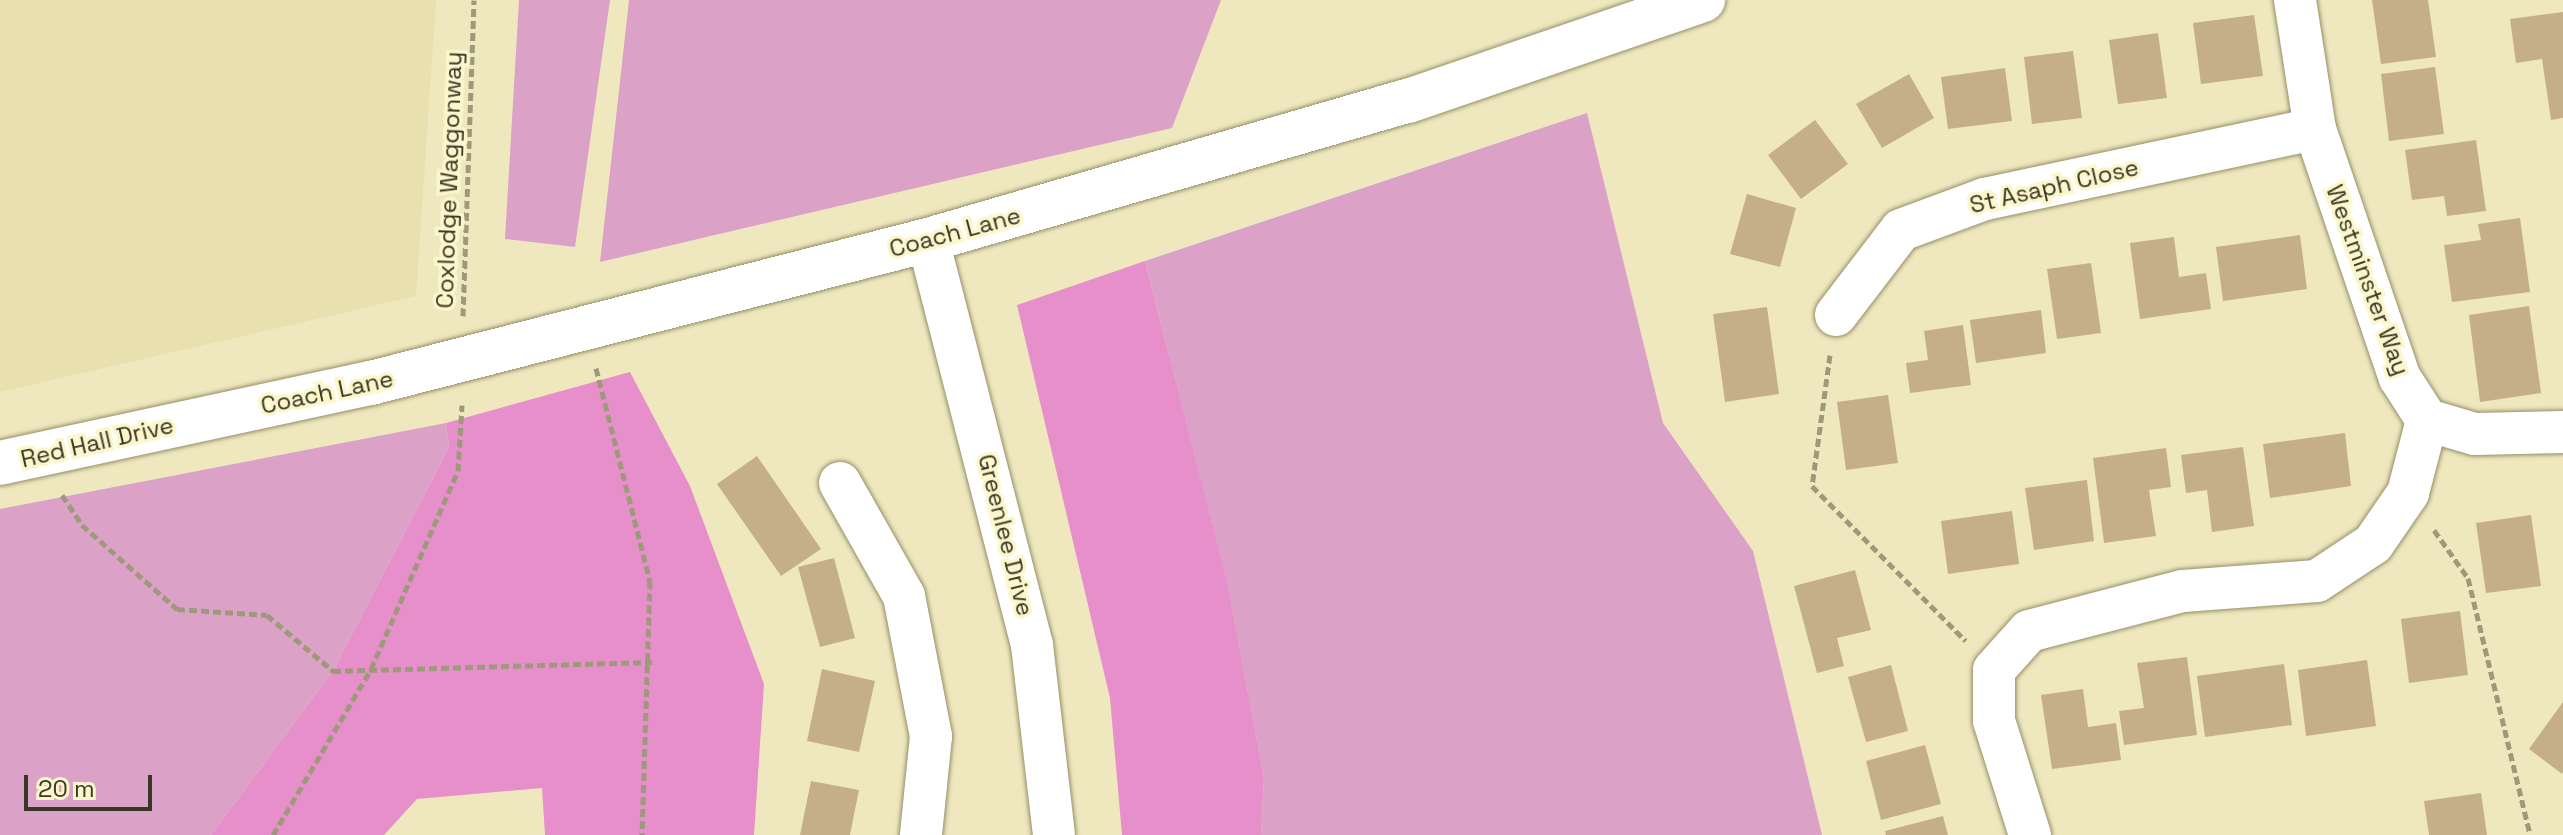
<!DOCTYPE html>
<html>
<head>
<meta charset="utf-8">
<style>
  body { margin:0 }
  #map { position:relative; width:2563px; height:835px; overflow:hidden; background:#efe8bf; font-family:"Space Grotesk",sans-serif }
  div>[style] { position:absolute }
  .built>* { inset:0; background:#e8e0af }
  .green>* { inset:0; background:#dba1c7 }
  .forest>* { inset:0; background:#e68fca }
  .building>* { inset:0; background:#c5af8b }
  .path>* { height:5px; margin-top:-2.5px; transform-origin:0; background:repeating-linear-gradient(90deg,#9e997b 0 8px,transparent 0 12px) }
  .roads { filter:drop-shadow(0 0 2px #958f68) drop-shadow(0 0 2px #958f68) }
  .minor>* { height:42px; margin:-21px; padding:0 21px; transform-origin:21px; border-radius:21px; background:#fff }
  .tertiary>* { height:44px; margin:-22px; padding:0 22px; transform-origin:22px; border-radius:22px; background:#fff }
  span { translate:-50% -50%; white-space:nowrap; text-align:center; line-height:1.15; -webkit-text-stroke:7px #fcf6cc; paint-order:stroke }
  .street-label { font-size:24px; color:#383625 }
  .scale { position:absolute; left:24px; top:775px; width:128px; height:36px; box-sizing:border-box; border:4px solid #383625; border-top:0; padding-left:10px; font-size:24px; line-height:28px; white-space:nowrap; color:#383625; -webkit-text-stroke:6px #fcf6cc; paint-order:stroke }
</style>
</head>
<body>
<div id="map">
  <div class="built">
    <div style="clip-path:polygon(0 0,436px 0,416px 296px,0 392px)"></div>
  </div>
  <div class="green">
    <div style="clip-path:polygon(519px 0,610px 0,575px 247px,505px 239px)"></div>
    <div style="clip-path:polygon(629px 0,1221px 0,1172px 128px,600px 262px)"></div>
    <div style="clip-path:polygon(1587px 113px,1663px 423px,1753px 551px,1822px 835px,1261px 835px,1264px 778px,1227px 582px,1145px 261px)"></div>
    <div style="clip-path:polygon(446px 423px,449px 447px,333px 671px,211px 835px,0 835px,0 509px)"></div>
  </div>
  <div class="forest">
    <div style="clip-path:polygon(1145px 261px,1227px 581px,1264px 778px,1261px 835px,1122px 835px,1110px 698px,1017px 305px)"></div>
    <div style="clip-path:polygon(630px 372px,690px 486px,764px 684px,754px 835px,545px 835px,542px 788px,417px 799px,384px 835px,211px 835px,333px 671px,449px 447px,446px 423px)"></div>
  </div>
  <div class="building">
    <div style="clip-path:polygon(2372px 0,2428px 0,2436px 57px,2381px 64px)"></div>
    <div style="clip-path:polygon(2563px 12px,2563px 118px,2551px 120px,2542px 59px,2516px 63px,2510px 19px)"></div>
    <div style="clip-path:polygon(2254px 15px,2263px 76px,2201px 84px,2193px 23px)"></div>
    <div style="clip-path:polygon(2158px 33px,2167px 98px,2118px 104px,2109px 40px)"></div>
    <div style="clip-path:polygon(2073px 51px,2082px 118px,2032px 124px,2024px 57px)"></div>
    <div style="clip-path:polygon(2435px 67px,2444px 134px,2389px 141px,2381px 74px)"></div>
    <div style="clip-path:polygon(2005px 68px,2012px 121px,1948px 129px,1941px 77px)"></div>
    <div style="clip-path:polygon(1909px 74px,1934px 118px,1882px 148px,1856px 104px)"></div>
    <div style="clip-path:polygon(1815px 120px,1848px 164px,1801px 199px,1768px 155px)"></div>
    <div style="clip-path:polygon(2476px 140px,2486px 211px,2447px 216px,2444px 196px,2412px 200px,2405px 150px)"></div>
    <div style="clip-path:polygon(1747px 194px,1796px 208px,1780px 267px,1730px 254px)"></div>
    <div style="clip-path:polygon(2520px 218px,2530px 292px,2452px 302px,2444px 245px,2481px 240px,2478px 224px)"></div>
    <div style="clip-path:polygon(2300px 235px,2307px 289px,2223px 301px,2216px 247px)"></div>
    <div style="clip-path:polygon(2174px 237px,2179px 277px,2206px 273px,2211px 309px,2140px 319px,2130px 243px)"></div>
    <div style="clip-path:polygon(2091px 263px,2101px 333px,2057px 339px,2047px 269px)"></div>
    <div style="clip-path:polygon(2529px 306px,2541px 393px,2480px 402px,2469px 315px)"></div>
    <div style="clip-path:polygon(1767px 307px,1779px 394px,1725px 402px,1713px 314px)"></div>
    <div style="clip-path:polygon(2041px 310px,2046px 353px,1976px 363px,1970px 320px)"></div>
    <div style="clip-path:polygon(1963px 325px,1971px 385px,1910px 393px,1906px 363px,1928px 360px,1924px 331px)"></div>
    <div style="clip-path:polygon(1888px 395px,1898px 463px,1846px 470px,1837px 402px)"></div>
    <div style="clip-path:polygon(2345px 433px,2351px 486px,2270px 498px,2263px 444px)"></div>
    <div style="clip-path:polygon(2243px 447px,2254px 526px,2212px 532px,2207px 490px,2186px 493px,2181px 455px)"></div>
    <div style="clip-path:polygon(2166px 448px,2171px 487px,2149px 490px,2156px 536px,2104px 543px,2093px 458px)"></div>
    <div style="clip-path:polygon(757px 456px,821px 549px,781px 576px,717px 484px)"></div>
    <div style="clip-path:polygon(2087px 480px,2094px 541px,2034px 550px,2025px 488px)"></div>
    <div style="clip-path:polygon(2012px 511px,2019px 564px,1948px 574px,1941px 521px)"></div>
    <div style="clip-path:polygon(2531px 515px,2541px 586px,2486px 593px,2476px 523px)"></div>
    <div style="clip-path:polygon(834px 558px,855px 638px,820px 647px,798px 567px)"></div>
    <div style="clip-path:polygon(1855px 570px,1871px 630px,1837px 638px,1844px 666px,1817px 673px,1794px 586px)"></div>
    <div style="clip-path:polygon(2460px 611px,2468px 675px,2409px 683px,2401px 619px)"></div>
    <div style="clip-path:polygon(2187px 657px,2197px 735px,2124px 745px,2119px 711px,2144px 708px,2137px 663px)"></div>
    <div style="clip-path:polygon(2367px 660px,2376px 726px,2306px 736px,2298px 670px)"></div>
    <div style="clip-path:polygon(2284px 664px,2292px 725px,2205px 737px,2197px 676px)"></div>
    <div style="clip-path:polygon(1891px 665px,1908px 731px,1866px 742px,1848px 677px)"></div>
    <div style="clip-path:polygon(822px 669px,875px 681px,859px 752px,807px 741px)"></div>
    <div style="clip-path:polygon(2083px 689px,2088px 727px,2116px 723px,2121px 760px,2052px 769px,2041px 695px)"></div>
    <div style="clip-path:polygon(2563px 702px,2563px 772px,2562px 774px,2529px 749px)"></div>
    <div style="clip-path:polygon(1925px 745px,1941px 804px,1881px 820px,1866px 761px)"></div>
    <div style="clip-path:polygon(811px 781px,859px 790px,850px 835px,800px 835px)"></div>
    <div style="clip-path:polygon(2481px 793px,2487px 835px,2429px 835px,2424px 801px)"></div>
    <div style="clip-path:polygon(1943px 816px,1948px 835px,1886px 835px,1885px 831px)"></div>
  </div>
  <div class="path">
    <div style="left:463px;top:316px;width:316px;rotate:-88deg"></div>
    <div style="left:1830px;top:355px;width:132px;rotate:97.8deg"></div>
    <div style="left:1812px;top:486px;width:218px;rotate:45.2deg"></div>
    <div style="left:596px;top:368px;width:220px;rotate:75.8deg"></div>
    <div style="left:650px;top:581px;width:254px;rotate:91.8deg"></div>
    <div style="left:62px;top:495px;width:36px;rotate:56deg"></div>
    <div style="left:82px;top:525px;width:127px;rotate:41.5deg"></div>
    <div style="left:177px;top:609px;width:90px;rotate:3.8deg"></div>
    <div style="left:267px;top:615px;width:87px;rotate:40.3deg"></div>
    <div style="left:333px;top:671px;width:319px;rotate:-1.6deg"></div>
    <div style="left:2434px;top:530px;width:59px;rotate:54.7deg"></div>
    <div style="left:2468px;top:578px;width:264px;rotate:76.4deg"></div>
    <div style="left:273px;top:835px;width:193px;rotate:-59.4deg"></div>
    <div style="left:371px;top:669px;width:216px;rotate:-66.3deg"></div>
    <div style="left:458px;top:471px;width:66px;rotate:-86.5deg"></div>
  </div>
  <div class="roads">
    <div class="minor">
      <div style="left:2295px;top:0;width:131px;rotate:81.2deg"></div>
      <div style="left:2315px;top:129px;width:263px;rotate:71.2deg"></div>
      <div style="left:2400px;top:378px;width:50px;rotate:57.3deg"></div>
      <div style="left:2427px;top:420px;width:50px;rotate:16.3deg"></div>
      <div style="left:2475px;top:434px;width:88px;rotate:-1.3deg"></div>
      <div style="left:928px;top:240px;width:418px;rotate:75.6deg"></div>
      <div style="left:1032px;top:645px;width:191px;rotate:83.4deg"></div>
      <div style="left:1836px;top:315px;width:107px;rotate:-52.6deg"></div>
      <div style="left:1901px;top:230px;width:90px;rotate:-20.3deg"></div>
      <div style="left:1985px;top:199px;width:337px;rotate:-12deg"></div>
      <div style="left:840px;top:483px;width:130px;rotate:60.5deg"></div>
      <div style="left:904px;top:596px;width:143px;rotate:79.1deg"></div>
      <div style="left:931px;top:736px;width:100px;rotate:95.8deg"></div>
      <div style="left:2030px;top:835px;width:120px;rotate:-107.5deg"></div>
      <div style="left:1994px;top:721px;width:51px;rotate:-90deg"></div>
      <div style="left:1994px;top:670px;width:52px;rotate:-48.1deg"></div>
      <div style="left:2029px;top:631px;width:159px;rotate:-14.6deg"></div>
      <div style="left:2183px;top:591px;width:134px;rotate:-4.3deg"></div>
      <div style="left:2317px;top:581px;width:67px;rotate:-33.5deg"></div>
      <div style="left:2373px;top:544px;width:62px;rotate:-55.5deg"></div>
      <div style="left:2408px;top:493px;width:75px;rotate:-75.4deg"></div>
    </div>
    <div class="tertiary">
      <div style="left:0;top:463px;width:380px;rotate:-12.2deg"></div>
      <div style="left:371px;top:383px;width:575px;rotate:-14.4deg"></div>
      <div style="left:928px;top:240px;width:500px;rotate:-16.2deg"></div>
      <div style="left:1408px;top:101px;width:312px;rotate:-18.9deg"></div>
    </div>
  </div>
  <div class="street-label">
    <span style="left:449px;top:180px;rotate:-88deg">Coxlodge Waggonway</span>
    <span style="left:2054px;top:186px;rotate:-13deg">St Asaph Close</span>
    <span style="left:955px;top:232px;rotate:-15deg">Coach Lane</span>
    <span style="left:2368px;top:280px;rotate:70deg">Westminster Way</span>
    <span style="left:327px;top:392px;rotate:-12deg">Coach Lane</span>
    <span style="left:97px;top:442px;rotate:-13deg">Red Hall Drive</span>
    <span style="left:1006px;top:535px;rotate:76deg">Greenlee Drive</span>
  </div>
  <div class="scale">20 m</div>
</div>
</body>
</html>
